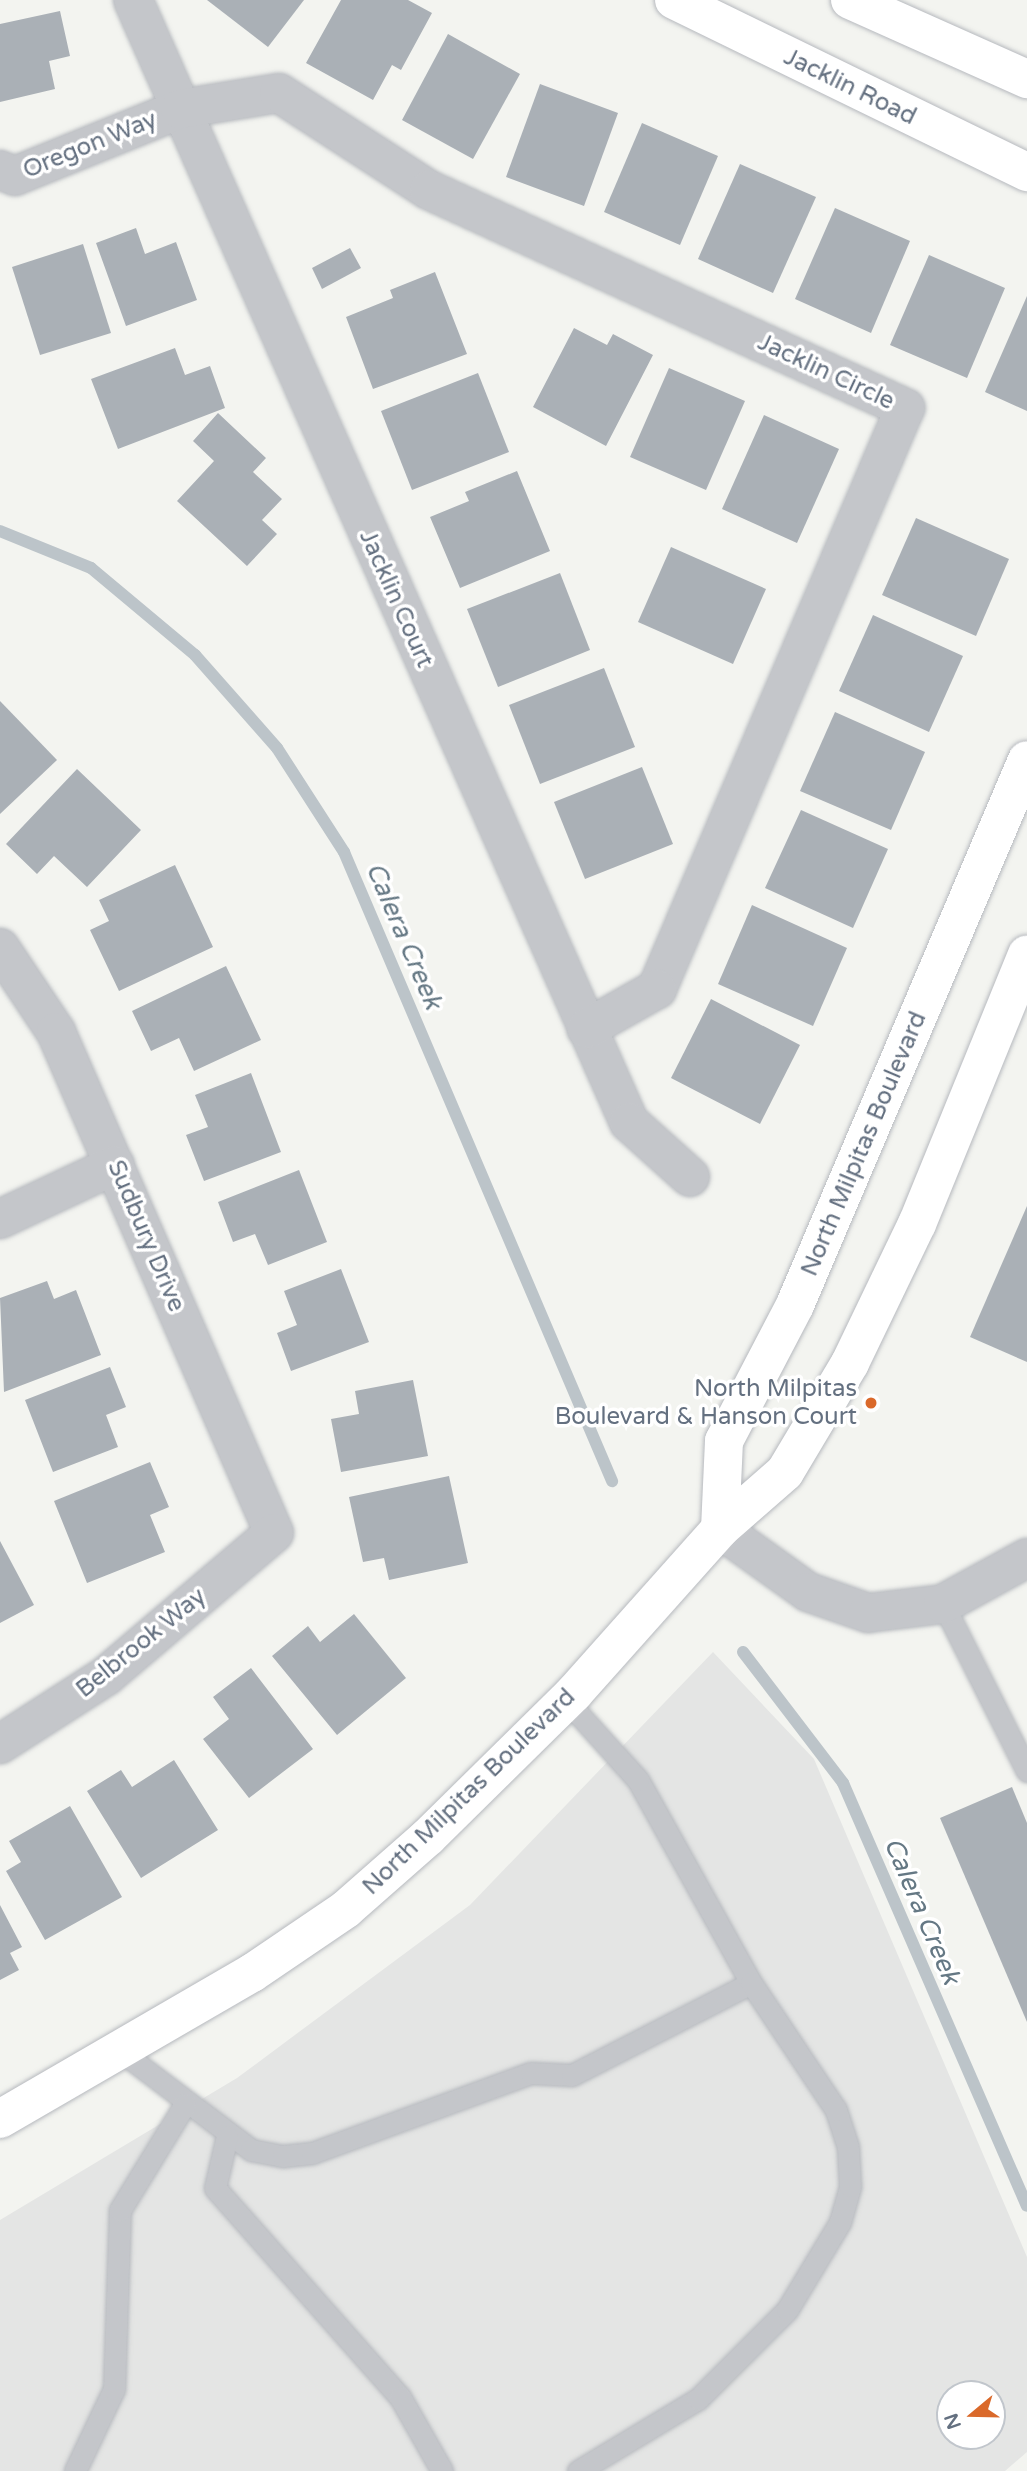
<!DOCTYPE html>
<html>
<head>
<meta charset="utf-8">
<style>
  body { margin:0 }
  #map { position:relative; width:1027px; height:2471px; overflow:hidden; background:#f3f4f0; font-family:"Varela Round",sans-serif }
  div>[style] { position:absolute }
  .built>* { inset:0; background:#e4e5e4 }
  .stream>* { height:12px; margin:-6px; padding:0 6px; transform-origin:6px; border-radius:6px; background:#bcc4c9 }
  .building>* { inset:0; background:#aab0b6 }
  .roads { filter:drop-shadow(0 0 2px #b6b9be) drop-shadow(0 0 2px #b6b9be) }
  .lane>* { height:21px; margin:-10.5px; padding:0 10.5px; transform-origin:10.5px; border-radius:10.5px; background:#c4c6ca }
  .street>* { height:38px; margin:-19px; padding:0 19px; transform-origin:19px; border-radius:19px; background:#c4c6ca }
  .secondary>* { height:38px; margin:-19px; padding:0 19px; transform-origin:19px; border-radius:19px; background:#fff }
  .primary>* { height:38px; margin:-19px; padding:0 19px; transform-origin:19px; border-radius:19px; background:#fff }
  .dots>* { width:19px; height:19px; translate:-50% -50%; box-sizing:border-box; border:4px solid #fff; border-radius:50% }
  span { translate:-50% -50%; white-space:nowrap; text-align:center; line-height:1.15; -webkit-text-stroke:7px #fff; paint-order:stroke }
  .street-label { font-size:24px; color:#647080 }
  .poi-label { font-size:24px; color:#647080 }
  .right { translate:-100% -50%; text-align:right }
  .water-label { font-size:26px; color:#657884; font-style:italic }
  .north { position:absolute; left:936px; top:2380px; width:70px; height:70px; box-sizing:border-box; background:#fff; border:2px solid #c1c6cc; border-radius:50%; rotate:251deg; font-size:19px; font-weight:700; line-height:28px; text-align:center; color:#647080 }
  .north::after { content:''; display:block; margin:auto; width:24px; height:32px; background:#da692a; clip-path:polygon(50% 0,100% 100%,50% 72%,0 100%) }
</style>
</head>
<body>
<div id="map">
  <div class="built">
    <div style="clip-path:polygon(evenodd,713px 1652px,814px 1759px,1027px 2257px,1027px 2452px,1005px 2471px,0 2471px,0 2220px,237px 2078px,470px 1905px,713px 1652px,950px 2394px,992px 2394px,992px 2436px,950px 2436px,950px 2394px)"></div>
  </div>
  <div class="stream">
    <div style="left:0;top:531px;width:98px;rotate:22.1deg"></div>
    <div style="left:91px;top:568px;width:136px;rotate:39.9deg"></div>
    <div style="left:195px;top:655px;width:124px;rotate:48.6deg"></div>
    <div style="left:277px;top:748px;width:124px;rotate:57.2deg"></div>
    <div style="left:344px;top:852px;width:684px;rotate:66.92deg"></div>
    <div style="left:743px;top:1652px;width:165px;rotate:52.6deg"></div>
    <div style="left:843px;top:1783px;width:461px;rotate:66.5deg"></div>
  </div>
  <div class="building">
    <div style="clip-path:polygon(207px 0,304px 0,268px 47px)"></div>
    <div style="clip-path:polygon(341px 0,408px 0,432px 13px,401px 70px,392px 65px,373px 100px,306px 63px)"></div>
    <div style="clip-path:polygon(60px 11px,70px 56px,49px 61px,55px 89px,0 102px,0 24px)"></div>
    <div style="clip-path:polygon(448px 34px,520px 74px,473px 159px,402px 120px)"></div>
    <div style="clip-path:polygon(540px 84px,618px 113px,584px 206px,506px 177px)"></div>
    <div style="clip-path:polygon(642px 123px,718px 156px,680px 245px,604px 212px)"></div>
    <div style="clip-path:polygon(740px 164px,816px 197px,773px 293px,698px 259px)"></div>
    <div style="clip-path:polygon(835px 208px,910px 241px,871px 333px,795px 299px)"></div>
    <div style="clip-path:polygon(136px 228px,145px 254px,176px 242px,197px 300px,126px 326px,96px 243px)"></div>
    <div style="clip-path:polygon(83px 244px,111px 333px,40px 355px,12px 267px)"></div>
    <div style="clip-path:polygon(350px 248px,361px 268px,322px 289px,312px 268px)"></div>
    <div style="clip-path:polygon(929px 255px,1005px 288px,967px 378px,890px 345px)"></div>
    <div style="clip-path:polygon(435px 272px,467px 354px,373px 389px,346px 317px,393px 298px,390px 290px)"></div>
    <div style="clip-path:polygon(1027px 296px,1027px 411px,985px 392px)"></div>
    <div style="clip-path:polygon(574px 328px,607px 345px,613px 334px,653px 355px,606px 446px,533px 407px)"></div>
    <div style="clip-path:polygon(175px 348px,185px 375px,210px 366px,225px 408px,118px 449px,91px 379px)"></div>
    <div style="clip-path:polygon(669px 368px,745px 401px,706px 490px,630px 457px)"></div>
    <div style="clip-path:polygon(478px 373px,509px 452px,412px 490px,381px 411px)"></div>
    <div style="clip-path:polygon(218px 413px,266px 458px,253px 472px,282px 499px,262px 520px,277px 534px,247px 566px,177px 501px,214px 461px,193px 441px)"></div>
    <div style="clip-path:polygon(764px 415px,839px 449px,797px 543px,722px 509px)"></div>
    <div style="clip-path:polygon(517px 471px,550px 551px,460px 588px,430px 517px,469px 501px,465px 492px)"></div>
    <div style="clip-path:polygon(916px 518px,1009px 559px,976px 636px,882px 595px)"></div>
    <div style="clip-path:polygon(671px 547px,766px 589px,733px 664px,638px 622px)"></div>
    <div style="clip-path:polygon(560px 573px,590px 650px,498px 687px,467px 609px)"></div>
    <div style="clip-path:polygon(873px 615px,963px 656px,929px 732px,839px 691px)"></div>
    <div style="clip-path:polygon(604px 668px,635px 747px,540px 784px,509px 705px)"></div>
    <div style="clip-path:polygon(0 701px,57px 760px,0 814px)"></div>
    <div style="clip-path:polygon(835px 712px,925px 752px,891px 830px,800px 791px)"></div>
    <div style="clip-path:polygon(642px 767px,673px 844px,585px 879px,554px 802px)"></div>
    <div style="clip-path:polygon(77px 769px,141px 830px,87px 887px,54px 856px,37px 874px,6px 844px)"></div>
    <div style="clip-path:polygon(801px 810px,888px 849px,853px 928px,765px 888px)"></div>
    <div style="clip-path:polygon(175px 865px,213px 947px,119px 991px,90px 930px,109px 921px,99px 900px)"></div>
    <div style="clip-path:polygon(752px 905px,847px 948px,813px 1026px,718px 984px)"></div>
    <div style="clip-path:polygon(226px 966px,261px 1040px,194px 1071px,179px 1038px,151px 1051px,132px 1011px)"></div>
    <div style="clip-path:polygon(711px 999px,800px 1045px,760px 1124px,671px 1078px)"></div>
    <div style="clip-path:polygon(251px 1073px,281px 1152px,204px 1181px,186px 1135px,208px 1127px,195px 1095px)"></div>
    <div style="clip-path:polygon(299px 1170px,327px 1242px,268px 1265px,255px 1234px,233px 1242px,218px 1202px)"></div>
    <div style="clip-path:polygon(1027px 1206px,1027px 1362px,970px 1337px)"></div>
    <div style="clip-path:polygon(341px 1269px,369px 1342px,291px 1371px,277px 1333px,297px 1325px,284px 1291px)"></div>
    <div style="clip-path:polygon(47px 1281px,54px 1299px,76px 1290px,101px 1355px,4px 1392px,0 1298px)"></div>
    <div style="clip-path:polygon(110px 1367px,126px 1407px,106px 1415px,118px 1447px,53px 1472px,25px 1400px)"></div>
    <div style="clip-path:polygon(413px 1380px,428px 1456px,341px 1472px,331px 1419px,359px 1414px,355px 1391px)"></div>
    <div style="clip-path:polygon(150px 1462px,169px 1507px,150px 1515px,165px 1552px,87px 1583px,54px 1501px)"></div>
    <div style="clip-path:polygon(449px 1476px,468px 1563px,389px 1580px,384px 1558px,363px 1562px,349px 1497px)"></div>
    <div style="clip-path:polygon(0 1541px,34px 1605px,0 1623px)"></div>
    <div style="clip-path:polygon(354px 1614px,406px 1678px,337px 1735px,272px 1656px,308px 1626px,320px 1642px)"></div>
    <div style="clip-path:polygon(251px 1668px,313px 1749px,249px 1798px,203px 1739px,229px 1719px,213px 1697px)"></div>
    <div style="clip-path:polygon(174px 1760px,218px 1830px,141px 1878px,87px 1791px,121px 1770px,132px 1787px)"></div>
    <div style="clip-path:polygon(1012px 1787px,1027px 1823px,1027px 2022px,940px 1818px)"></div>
    <div style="clip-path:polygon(70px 1806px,122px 1897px,45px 1940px,6px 1871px,21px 1862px,9px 1841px)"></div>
    <div style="clip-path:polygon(0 1905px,22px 1947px,10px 1953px,19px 1970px,0 1980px)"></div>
  </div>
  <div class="roads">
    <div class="lane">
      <div style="left:943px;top:1604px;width:187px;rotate:63.3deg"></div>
      <div style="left:119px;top:2050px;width:166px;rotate:37.1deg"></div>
      <div style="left:251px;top:2150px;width:33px;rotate:11deg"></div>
      <div style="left:283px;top:2156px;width:29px;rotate:-6deg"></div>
      <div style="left:312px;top:2153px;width:233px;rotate:-20.1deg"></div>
      <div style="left:531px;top:2073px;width:41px;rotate:2.8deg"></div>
      <div style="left:572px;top:2075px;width:201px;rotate:-27.2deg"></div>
      <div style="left:751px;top:1983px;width:232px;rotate:-119.1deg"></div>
      <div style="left:638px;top:1780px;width:108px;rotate:-132deg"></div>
      <div style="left:227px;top:2136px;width:53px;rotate:103deg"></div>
      <div style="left:215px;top:2188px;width:279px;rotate:48.5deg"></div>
      <div style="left:400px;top:2397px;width:85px;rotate:60.4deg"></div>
      <div style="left:75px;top:2471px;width:91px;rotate:-64.6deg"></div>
      <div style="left:114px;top:2389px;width:179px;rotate:-88.1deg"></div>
      <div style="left:120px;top:2210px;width:124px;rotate:-58.5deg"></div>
      <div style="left:578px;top:2471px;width:140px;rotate:-31deg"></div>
      <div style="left:698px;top:2399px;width:126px;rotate:-45deg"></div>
      <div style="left:787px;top:2310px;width:103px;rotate:-58.9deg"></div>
      <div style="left:840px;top:2222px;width:37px;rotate:-74deg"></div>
      <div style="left:850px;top:2186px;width:39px;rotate:-93deg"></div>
      <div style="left:848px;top:2147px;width:39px;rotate:-108deg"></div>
      <div style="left:836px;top:2110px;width:153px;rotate:-123.8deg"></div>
    </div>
    <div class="street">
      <div style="left:133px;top:0;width:1227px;rotate:66.15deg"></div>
      <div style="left:629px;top:1122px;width:82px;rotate:42deg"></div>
      <div style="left:0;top:170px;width:16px;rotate:22deg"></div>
      <div style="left:15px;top:176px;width:178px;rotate:-22.1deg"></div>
      <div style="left:180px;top:109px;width:100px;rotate:-9.2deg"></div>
      <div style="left:279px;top:93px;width:179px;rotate:32.9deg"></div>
      <div style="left:429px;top:190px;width:524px;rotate:24.61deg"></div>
      <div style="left:905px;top:408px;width:632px;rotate:113.12deg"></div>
      <div style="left:657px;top:989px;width:81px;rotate:150.6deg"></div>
      <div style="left:0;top:948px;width:101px;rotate:56.3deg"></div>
      <div style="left:56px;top:1032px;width:546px;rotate:66.48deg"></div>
      <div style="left:274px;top:1533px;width:221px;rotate:139.6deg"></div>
      <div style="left:106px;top:1676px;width:126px;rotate:147.3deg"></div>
      <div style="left:0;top:1219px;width:127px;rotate:-25.2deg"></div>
      <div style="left:720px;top:1529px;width:108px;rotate:35.6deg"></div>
      <div style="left:808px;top:1592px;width:64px;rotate:19.3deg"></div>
      <div style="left:868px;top:1613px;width:76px;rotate:-6.8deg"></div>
      <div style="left:943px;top:1604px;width:96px;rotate:-28.7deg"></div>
    </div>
    <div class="secondary">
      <div style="left:674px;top:0;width:393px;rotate:26deg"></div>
      <div style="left:850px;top:0;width:194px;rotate:24.1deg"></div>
    </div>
    <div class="primary">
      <div style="left:720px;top:1529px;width:88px;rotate:-87.4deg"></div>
      <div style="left:724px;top:1441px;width:153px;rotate:-62.4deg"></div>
      <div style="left:795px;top:1305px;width:592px;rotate:-66.94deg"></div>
      <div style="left:0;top:2119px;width:291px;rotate:-30.1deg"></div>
      <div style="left:252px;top:1973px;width:114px;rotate:-34.2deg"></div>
      <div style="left:346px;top:1909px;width:109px;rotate:-41.3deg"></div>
      <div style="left:428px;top:1837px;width:205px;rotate:-44.6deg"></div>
      <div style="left:574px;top:1693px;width:220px;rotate:-48.3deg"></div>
      <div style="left:720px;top:1529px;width:86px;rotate:-41.2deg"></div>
      <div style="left:785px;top:1472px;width:127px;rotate:-59.2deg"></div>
      <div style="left:850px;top:1363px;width:154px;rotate:-64.3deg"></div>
      <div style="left:917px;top:1224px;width:291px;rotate:-67.8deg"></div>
    </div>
  </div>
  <div class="dots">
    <div style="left:871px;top:1403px;background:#da692a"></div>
  </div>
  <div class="street-label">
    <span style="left:850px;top:87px;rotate:26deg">Jacklin Road</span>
    <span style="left:90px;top:145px;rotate:-22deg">Oregon Way</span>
    <span style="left:826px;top:372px;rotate:25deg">Jacklin Circle</span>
    <span style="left:396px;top:599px;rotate:66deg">Jacklin Court</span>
    <span style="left:864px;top:1144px;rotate:-67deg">North Milpitas Boulevard</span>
    <span style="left:146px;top:1236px;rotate:67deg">Sudbury Drive</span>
    <span style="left:141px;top:1643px;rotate:-39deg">Belbrook Way</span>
    <span style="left:469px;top:1792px;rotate:-44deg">North Milpitas Boulevard</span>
  </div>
  <div class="poi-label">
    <span class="right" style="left:857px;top:1403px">North Milpitas<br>Boulevard &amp; Hanson Court</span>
  </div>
  <div class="water-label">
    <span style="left:404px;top:936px;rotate:67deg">Calera Creek</span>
    <span style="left:922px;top:1911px;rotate:67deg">Calera Creek</span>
  </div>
  <div class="north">N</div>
</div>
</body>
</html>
